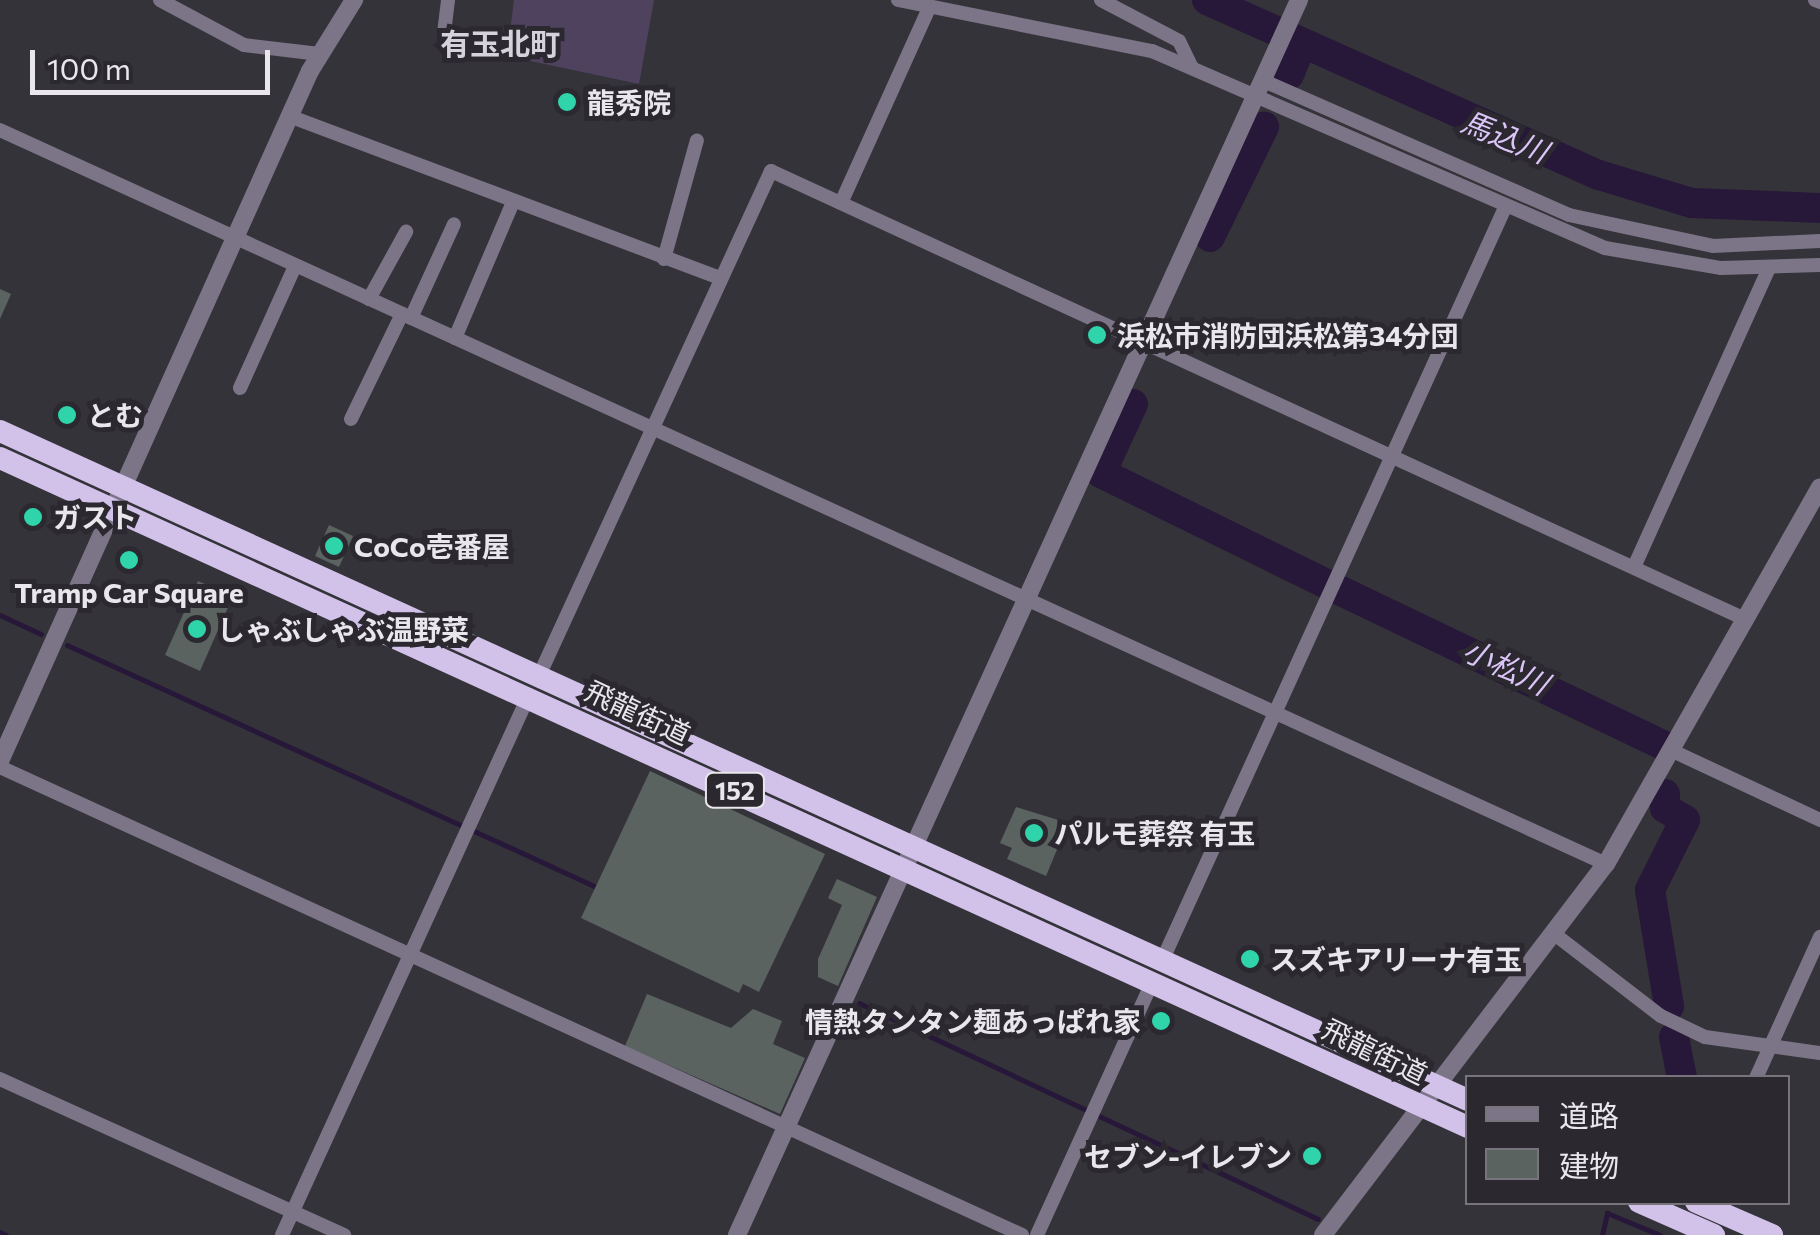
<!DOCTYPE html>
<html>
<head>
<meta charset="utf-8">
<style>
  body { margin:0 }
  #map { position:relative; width:1820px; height:1235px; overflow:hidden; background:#35333a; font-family:Commissioner,"Noto Sans JP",sans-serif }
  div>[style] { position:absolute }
  .green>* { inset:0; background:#4e425f }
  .stream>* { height:5px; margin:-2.5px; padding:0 2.5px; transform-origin:2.5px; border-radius:2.5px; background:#271738 }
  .river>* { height:30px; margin:-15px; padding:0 15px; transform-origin:15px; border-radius:15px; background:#271738 }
  .building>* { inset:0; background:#5a635f }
  .minor>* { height:14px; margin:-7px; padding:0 7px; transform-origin:7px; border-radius:7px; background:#7c7587 }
  .tertiary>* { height:18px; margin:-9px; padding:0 9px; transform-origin:9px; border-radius:9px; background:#7c7587 }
  .trunk>* { height:22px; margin:-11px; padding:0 11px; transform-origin:11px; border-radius:11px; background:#d2c2ea }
  .dots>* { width:28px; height:28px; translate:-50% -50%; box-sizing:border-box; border:5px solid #2b292f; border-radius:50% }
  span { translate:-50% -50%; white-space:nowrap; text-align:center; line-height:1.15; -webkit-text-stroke:10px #2b292f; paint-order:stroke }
  .shield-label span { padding:2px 8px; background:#2b292f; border:2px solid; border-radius:8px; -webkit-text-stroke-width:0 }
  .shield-label { font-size:25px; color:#e9e7ec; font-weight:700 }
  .poi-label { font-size:28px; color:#e9e7ec; font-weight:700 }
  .left { translate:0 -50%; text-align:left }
  .right { translate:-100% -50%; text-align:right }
  .street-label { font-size:28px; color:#e9e7ec }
  .neighbourhood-label { font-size:30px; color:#d5d2db; font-weight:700 }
  .water-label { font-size:30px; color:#dbc5f8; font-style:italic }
  .legend { position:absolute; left:1465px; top:1075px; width:325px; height:130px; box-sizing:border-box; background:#2b292f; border:2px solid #77757b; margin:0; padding:12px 18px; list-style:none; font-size:30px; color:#e9e7ec }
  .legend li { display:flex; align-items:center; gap:20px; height:50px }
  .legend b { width:50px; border:2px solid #77757b }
  .scale { position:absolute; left:30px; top:50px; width:240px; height:45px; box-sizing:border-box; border:5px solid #e9e7ec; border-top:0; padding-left:12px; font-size:30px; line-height:35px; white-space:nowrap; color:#e9e7ec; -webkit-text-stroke:8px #2b292f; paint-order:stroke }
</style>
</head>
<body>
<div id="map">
  <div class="green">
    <div style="clip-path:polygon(514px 0,654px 0,639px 84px,507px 56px)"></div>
  </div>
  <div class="stream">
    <div style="left:0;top:615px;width:45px;rotate:24.9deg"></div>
    <div style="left:67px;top:645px;width:435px;rotate:24.6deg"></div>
    <div style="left:474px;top:831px;width:132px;rotate:24.6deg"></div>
    <div style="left:859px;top:1003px;width:507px;rotate:25.2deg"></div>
    <div style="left:0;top:1232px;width:7px;rotate:27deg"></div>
    <div style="left:1602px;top:1235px;width:23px;rotate:-77deg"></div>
    <div style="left:1607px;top:1213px;width:57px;rotate:22.5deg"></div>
  </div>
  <div class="river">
    <div style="left:1207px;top:0;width:429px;rotate:24.1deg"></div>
    <div style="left:1599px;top:175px;width:97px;rotate:16.8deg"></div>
    <div style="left:1692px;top:203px;width:128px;rotate:2.2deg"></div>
    <div style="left:1289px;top:75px;width:31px;rotate:-68deg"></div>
    <div style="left:1210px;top:237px;width:123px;rotate:-63.9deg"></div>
    <div style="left:1133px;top:404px;width:76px;rotate:114.9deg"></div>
    <div style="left:1101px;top:473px;width:254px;rotate:26.2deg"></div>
    <div style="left:1339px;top:590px;width:363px;rotate:25.6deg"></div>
    <div style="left:1665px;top:794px;width:14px;rotate:90deg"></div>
    <div style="left:1665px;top:808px;width:23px;rotate:31deg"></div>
    <div style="left:1685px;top:820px;width:78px;rotate:116.6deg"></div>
    <div style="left:1650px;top:890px;width:118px;rotate:80.7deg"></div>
    <div style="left:1674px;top:1037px;width:42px;rotate:79deg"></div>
  </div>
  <div class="building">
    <div style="clip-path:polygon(0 289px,11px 294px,0 319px)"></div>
    <div style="clip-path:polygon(329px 525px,353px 536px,339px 567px,315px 556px)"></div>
    <div style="clip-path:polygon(198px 581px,233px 596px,200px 671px,165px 655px)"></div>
    <div style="clip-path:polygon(650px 771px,825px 854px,759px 992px,743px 984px,739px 993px,581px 918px)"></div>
    <div style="clip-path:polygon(1016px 807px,1068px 823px,1046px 876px,1007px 859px,1012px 848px,1000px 843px)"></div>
    <div style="clip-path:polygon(837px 879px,877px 897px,838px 986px,818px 977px,818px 959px,842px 905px,828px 898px)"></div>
    <div style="clip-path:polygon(647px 994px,731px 1028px,753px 1009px,782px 1021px,773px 1044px,805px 1058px,780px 1114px,625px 1046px)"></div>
  </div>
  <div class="minor">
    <div style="left:160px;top:0;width:95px;rotate:28.2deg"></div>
    <div style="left:244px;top:45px;width:76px;rotate:6.8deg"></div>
    <div style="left:898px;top:0;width:259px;rotate:11.4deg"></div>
    <div style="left:1152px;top:51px;width:494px;rotate:23.5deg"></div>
    <div style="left:1605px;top:248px;width:118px;rotate:9.8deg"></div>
    <div style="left:1721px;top:268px;width:99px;rotate:-1.7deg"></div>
    <div style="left:1101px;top:0;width:88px;rotate:27.7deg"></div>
    <div style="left:1179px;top:41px;width:30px;rotate:64deg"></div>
    <div style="left:1815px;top:0;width:5px;rotate:22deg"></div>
    <div style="left:444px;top:33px;width:33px;rotate:-83deg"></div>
    <div style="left:1264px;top:81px;width:333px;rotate:23.7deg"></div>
    <div style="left:1569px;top:215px;width:147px;rotate:12.1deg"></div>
    <div style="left:1713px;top:246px;width:107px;rotate:-2.7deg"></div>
    <div style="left:289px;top:116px;width:460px;rotate:20.6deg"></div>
    <div style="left:0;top:130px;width:1766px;rotate:24.56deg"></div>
    <div style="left:841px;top:203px;width:216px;rotate:-65.7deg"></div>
    <div style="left:664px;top:259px;width:123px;rotate:-74.5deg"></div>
    <div style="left:369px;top:299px;width:77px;rotate:-61.1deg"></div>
    <div style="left:411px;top:318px;width:103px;rotate:-65.4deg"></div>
    <div style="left:455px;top:338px;width:142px;rotate:-66.9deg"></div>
    <div style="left:240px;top:388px;width:134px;rotate:-65.7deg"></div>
    <div style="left:351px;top:419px;width:117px;rotate:-64.1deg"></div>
    <div style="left:1634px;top:567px;width:328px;rotate:-65.7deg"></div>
    <div style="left:538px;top:678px;width:558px;rotate:-65.32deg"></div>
    <div style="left:771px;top:171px;width:1074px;rotate:24.7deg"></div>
    <div style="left:1677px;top:753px;width:158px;rotate:25.1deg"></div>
    <div style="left:0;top:767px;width:1124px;rotate:24.6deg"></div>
    <div style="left:1557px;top:936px;width:131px;rotate:37.6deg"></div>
    <div style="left:1661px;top:1016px;width:49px;rotate:25.5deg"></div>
    <div style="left:1705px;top:1037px;width:116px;rotate:7.9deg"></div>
    <div style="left:1162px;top:961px;width:825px;rotate:-65.52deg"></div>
    <div style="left:1756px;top:1078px;width:155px;rotate:-65.6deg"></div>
    <div style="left:0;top:1079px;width:378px;rotate:24.4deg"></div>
    <div style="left:282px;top:1235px;width:594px;rotate:-65.42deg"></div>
    <div style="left:1037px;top:1235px;width:280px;rotate:-65.5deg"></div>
  </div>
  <div class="tertiary">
    <div style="left:0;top:761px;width:756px;rotate:-65.81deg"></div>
    <div style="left:310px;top:71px;width:84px;rotate:-58.2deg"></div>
    <div style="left:737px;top:1235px;width:1357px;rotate:-65.53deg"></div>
    <div style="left:1323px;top:1235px;width:467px;rotate:-52.7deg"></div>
    <div style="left:1606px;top:864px;width:433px;rotate:-60.4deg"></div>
  </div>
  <div class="trunk">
    <div style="left:0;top:431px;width:1613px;rotate:24.5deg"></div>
    <div style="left:0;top:458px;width:1613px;rotate:24.5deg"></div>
    <div style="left:1639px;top:1202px;width:82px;rotate:23.7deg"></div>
    <div style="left:1696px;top:1202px;width:83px;rotate:23.5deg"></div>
  </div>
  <div class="dots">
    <div style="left:567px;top:102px;background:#2fd4aa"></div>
    <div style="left:1097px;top:335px;background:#2fd4aa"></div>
    <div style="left:67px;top:415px;background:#2fd4aa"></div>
    <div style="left:33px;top:517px;background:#2fd4aa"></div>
    <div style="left:334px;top:546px;background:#2fd4aa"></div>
    <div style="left:129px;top:560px;background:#2fd4aa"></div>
    <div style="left:197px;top:629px;background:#2fd4aa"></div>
    <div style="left:1034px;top:833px;background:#2fd4aa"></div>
    <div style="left:1250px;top:959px;background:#2fd4aa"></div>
    <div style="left:1161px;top:1021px;background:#2fd4aa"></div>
    <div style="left:1312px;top:1156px;background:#2fd4aa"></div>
  </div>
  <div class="shield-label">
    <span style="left:735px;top:790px">152</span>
  </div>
  <div class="poi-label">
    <span class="left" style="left:587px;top:102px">龍秀院</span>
    <span class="left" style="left:1117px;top:335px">浜松市消防団浜松第34分団</span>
    <span class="left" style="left:87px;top:415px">とむ</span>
    <span class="left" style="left:53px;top:517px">ガスト</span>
    <span class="left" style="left:354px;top:546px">CoCo壱番屋</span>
    <span style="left:129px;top:592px">Tramp Car Square</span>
    <span class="left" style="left:217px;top:629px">しゃぶしゃぶ温野菜</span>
    <span class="left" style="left:1054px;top:833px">パルモ葬祭 有玉</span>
    <span class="left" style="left:1270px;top:959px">スズキアリーナ有玉</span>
    <span class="right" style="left:1141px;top:1021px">情熱タンタン麺あっぱれ家</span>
    <span class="right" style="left:1292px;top:1156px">セブン-イレブン</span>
  </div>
  <div class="street-label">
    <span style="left:638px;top:712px;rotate:25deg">飛龍街道</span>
    <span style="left:1375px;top:1051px;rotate:26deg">飛龍街道</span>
  </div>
  <div class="neighbourhood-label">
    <span style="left:500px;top:43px">有玉北町</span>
  </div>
  <div class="water-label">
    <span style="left:1505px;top:136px;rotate:22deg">馬込川</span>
    <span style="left:1506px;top:666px;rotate:25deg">小松川</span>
  </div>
  <ul class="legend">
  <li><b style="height:12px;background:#7c7587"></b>道路</li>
  <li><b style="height:28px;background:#5a635f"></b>建物</li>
  </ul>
  <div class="scale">100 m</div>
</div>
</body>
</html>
